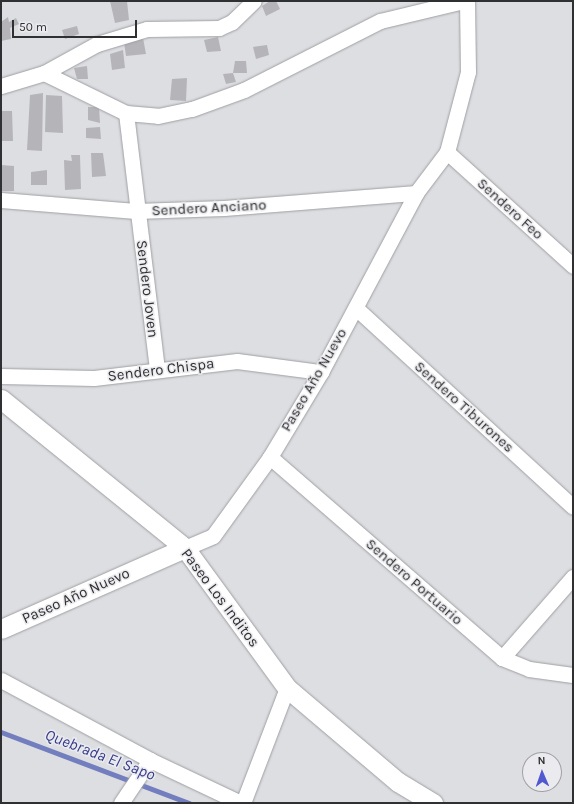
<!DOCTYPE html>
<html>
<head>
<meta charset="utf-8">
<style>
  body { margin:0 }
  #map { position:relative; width:574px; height:804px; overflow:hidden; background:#dddee2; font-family:Karla,sans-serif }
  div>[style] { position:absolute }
  .stream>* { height:5px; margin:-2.5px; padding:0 2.5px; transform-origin:2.5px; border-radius:2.5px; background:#727ebe }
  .building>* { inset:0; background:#b5b5b9 }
  .roads { filter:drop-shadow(0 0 1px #9e9fa2) drop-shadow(0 0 1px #9e9fa2) }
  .minor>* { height:15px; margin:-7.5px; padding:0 7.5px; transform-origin:7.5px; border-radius:7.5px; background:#fff }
  .tertiary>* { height:19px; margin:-9.5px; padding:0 9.5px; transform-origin:9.5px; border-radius:9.5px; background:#fff }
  span { translate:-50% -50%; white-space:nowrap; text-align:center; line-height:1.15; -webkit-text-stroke:3px #ebebef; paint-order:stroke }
  .street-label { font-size:15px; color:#2f3031 }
  .water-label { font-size:16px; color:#353c8a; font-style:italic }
  .frame { position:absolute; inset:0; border:2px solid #2f3031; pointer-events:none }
  .north { position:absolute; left:522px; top:752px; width:40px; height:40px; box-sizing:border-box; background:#ebebef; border:1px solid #a0a0a3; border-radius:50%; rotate:358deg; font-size:11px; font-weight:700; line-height:16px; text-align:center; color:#2f3031 }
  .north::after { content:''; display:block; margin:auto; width:14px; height:18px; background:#5059cf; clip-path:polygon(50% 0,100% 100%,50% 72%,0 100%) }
  .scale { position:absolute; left:12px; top:20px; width:125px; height:18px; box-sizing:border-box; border:2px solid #2f3031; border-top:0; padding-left:5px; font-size:12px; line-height:14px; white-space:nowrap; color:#2f3031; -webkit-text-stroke:3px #ebebef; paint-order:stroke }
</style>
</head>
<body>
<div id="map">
  <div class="stream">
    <div style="left:1px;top:732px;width:201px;rotate:20.7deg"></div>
  </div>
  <div class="building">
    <div style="clip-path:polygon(110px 1px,127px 1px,129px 20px,115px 23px)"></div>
    <div style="clip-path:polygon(270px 1px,276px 1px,280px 9px,266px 16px,262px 6px)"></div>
    <div style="clip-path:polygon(8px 17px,9px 22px,16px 18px,19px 24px,10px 28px,11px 39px,1px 41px,1px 22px)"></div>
    <div style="clip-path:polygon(77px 26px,79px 34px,65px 39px,62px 30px)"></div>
    <div style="clip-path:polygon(218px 37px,221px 51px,207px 52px,204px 40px)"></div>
    <div style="clip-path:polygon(143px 38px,146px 54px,126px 56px,124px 42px)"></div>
    <div style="clip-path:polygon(267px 45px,269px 55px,256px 59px,253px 47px)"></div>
    <div style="clip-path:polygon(123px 50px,125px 68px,112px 70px,110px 54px)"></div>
    <div style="clip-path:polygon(235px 61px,246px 61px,247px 73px,233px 73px,236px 82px,226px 84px,223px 74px,233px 73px)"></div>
    <div style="clip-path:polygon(87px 66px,88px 79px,77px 79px,74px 68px)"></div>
    <div style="clip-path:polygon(187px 78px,186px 101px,170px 100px,172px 79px)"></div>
    <div style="clip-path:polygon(43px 93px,42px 151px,27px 150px,30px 95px)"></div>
    <div style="clip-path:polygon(46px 95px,62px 96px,63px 133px,45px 132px)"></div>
    <div style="clip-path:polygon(88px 107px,99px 107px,100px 123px,88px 120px)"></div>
    <div style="clip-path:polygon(1px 111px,12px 111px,13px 141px,1px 141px)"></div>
    <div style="clip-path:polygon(100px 127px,101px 139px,86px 138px,86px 128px)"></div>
    <div style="clip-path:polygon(91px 153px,103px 153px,106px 176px,92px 177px)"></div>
    <div style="clip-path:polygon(71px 155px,80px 155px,81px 189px,65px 190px,64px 160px,72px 161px)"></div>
    <div style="clip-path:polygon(1px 165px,14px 166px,14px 191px,1px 191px)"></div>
    <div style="clip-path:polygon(47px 170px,47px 185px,31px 185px,31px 172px)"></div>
  </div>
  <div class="roads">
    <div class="minor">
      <div style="left:44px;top:73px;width:91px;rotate:26deg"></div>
      <div style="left:126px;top:113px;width:32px;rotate:5deg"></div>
      <div style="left:158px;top:116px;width:35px;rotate:-12deg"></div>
      <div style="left:192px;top:109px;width:55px;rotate:-20.1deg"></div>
      <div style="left:244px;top:90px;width:153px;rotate:-26.9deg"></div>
      <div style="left:380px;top:21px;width:85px;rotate:-13.5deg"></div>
      <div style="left:1px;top:86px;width:45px;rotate:-16.8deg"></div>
      <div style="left:44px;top:73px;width:60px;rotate:-28.7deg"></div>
      <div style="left:97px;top:44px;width:52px;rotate:-16.7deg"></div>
      <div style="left:147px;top:29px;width:72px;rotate:-0.8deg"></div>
      <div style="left:219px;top:28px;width:14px;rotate:-25deg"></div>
      <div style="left:232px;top:22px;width:30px;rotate:-44deg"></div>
      <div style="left:126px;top:113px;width:259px;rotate:83.1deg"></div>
      <div style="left:447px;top:152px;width:170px;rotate:42.1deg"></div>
      <div style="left:1px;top:200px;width:135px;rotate:4.7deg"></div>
      <div style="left:136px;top:211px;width:88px;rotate:-2deg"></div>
      <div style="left:224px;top:208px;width:193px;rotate:-4.5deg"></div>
      <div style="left:356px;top:308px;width:294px;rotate:42.5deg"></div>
      <div style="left:1px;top:376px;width:93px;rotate:1.2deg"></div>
      <div style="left:94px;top:378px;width:144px;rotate:-6.8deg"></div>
      <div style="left:237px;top:361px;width:85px;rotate:7.5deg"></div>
      <div style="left:270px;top:457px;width:307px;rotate:40.9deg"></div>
      <div style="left:502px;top:658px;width:29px;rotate:22deg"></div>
      <div style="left:529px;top:669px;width:44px;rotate:7.8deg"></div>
      <div style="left:185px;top:548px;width:30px;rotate:-23deg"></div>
      <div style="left:213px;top:536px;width:97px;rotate:-54.2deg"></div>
      <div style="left:270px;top:457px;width:99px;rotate:-59deg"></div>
      <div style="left:321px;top:372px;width:203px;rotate:-62deg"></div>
      <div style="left:416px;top:193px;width:51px;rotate:-52.9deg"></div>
      <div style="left:447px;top:152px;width:83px;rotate:-75.3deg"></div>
      <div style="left:468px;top:72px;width:71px;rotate:-90.8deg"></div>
      <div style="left:502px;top:658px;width:108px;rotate:-48.8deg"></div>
      <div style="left:1px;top:680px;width:169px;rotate:28.2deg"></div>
      <div style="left:150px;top:760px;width:101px;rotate:25.3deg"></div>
      <div style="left:121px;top:803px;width:52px;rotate:-56deg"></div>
      <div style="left:243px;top:803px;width:123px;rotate:-69.1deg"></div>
    </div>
    <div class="tertiary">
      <div style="left:1px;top:399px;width:237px;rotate:39deg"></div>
      <div style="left:185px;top:548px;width:173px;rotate:53.9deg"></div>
      <div style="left:287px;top:688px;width:145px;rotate:40.3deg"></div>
      <div style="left:398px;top:782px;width:41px;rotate:31deg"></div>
      <div style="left:1px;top:629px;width:201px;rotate:-23.8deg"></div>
    </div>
  </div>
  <div class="street-label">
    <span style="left:209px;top:208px;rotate:-3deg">Sendero Anciano</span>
    <span style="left:510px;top:209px;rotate:42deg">Sendero Feo</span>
    <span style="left:147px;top:289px;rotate:83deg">Sendero Joven</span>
    <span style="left:161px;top:370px;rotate:-7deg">Sendero Chispa</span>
    <span style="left:314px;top:380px;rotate:-60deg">Paseo Año Nuevo</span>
    <span style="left:464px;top:407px;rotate:42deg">Sendero Tiburones</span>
    <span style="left:414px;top:582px;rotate:41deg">Sendero Portuario</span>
    <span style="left:76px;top:596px;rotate:-24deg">Paseo Año Nuevo</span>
    <span style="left:220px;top:598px;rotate:53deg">Paseo Los Inditos</span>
  </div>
  <div class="water-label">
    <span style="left:100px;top:755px;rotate:21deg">Quebrada El Sapo</span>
  </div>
  <div class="frame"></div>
  <div class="north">N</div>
  <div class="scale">50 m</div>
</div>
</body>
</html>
